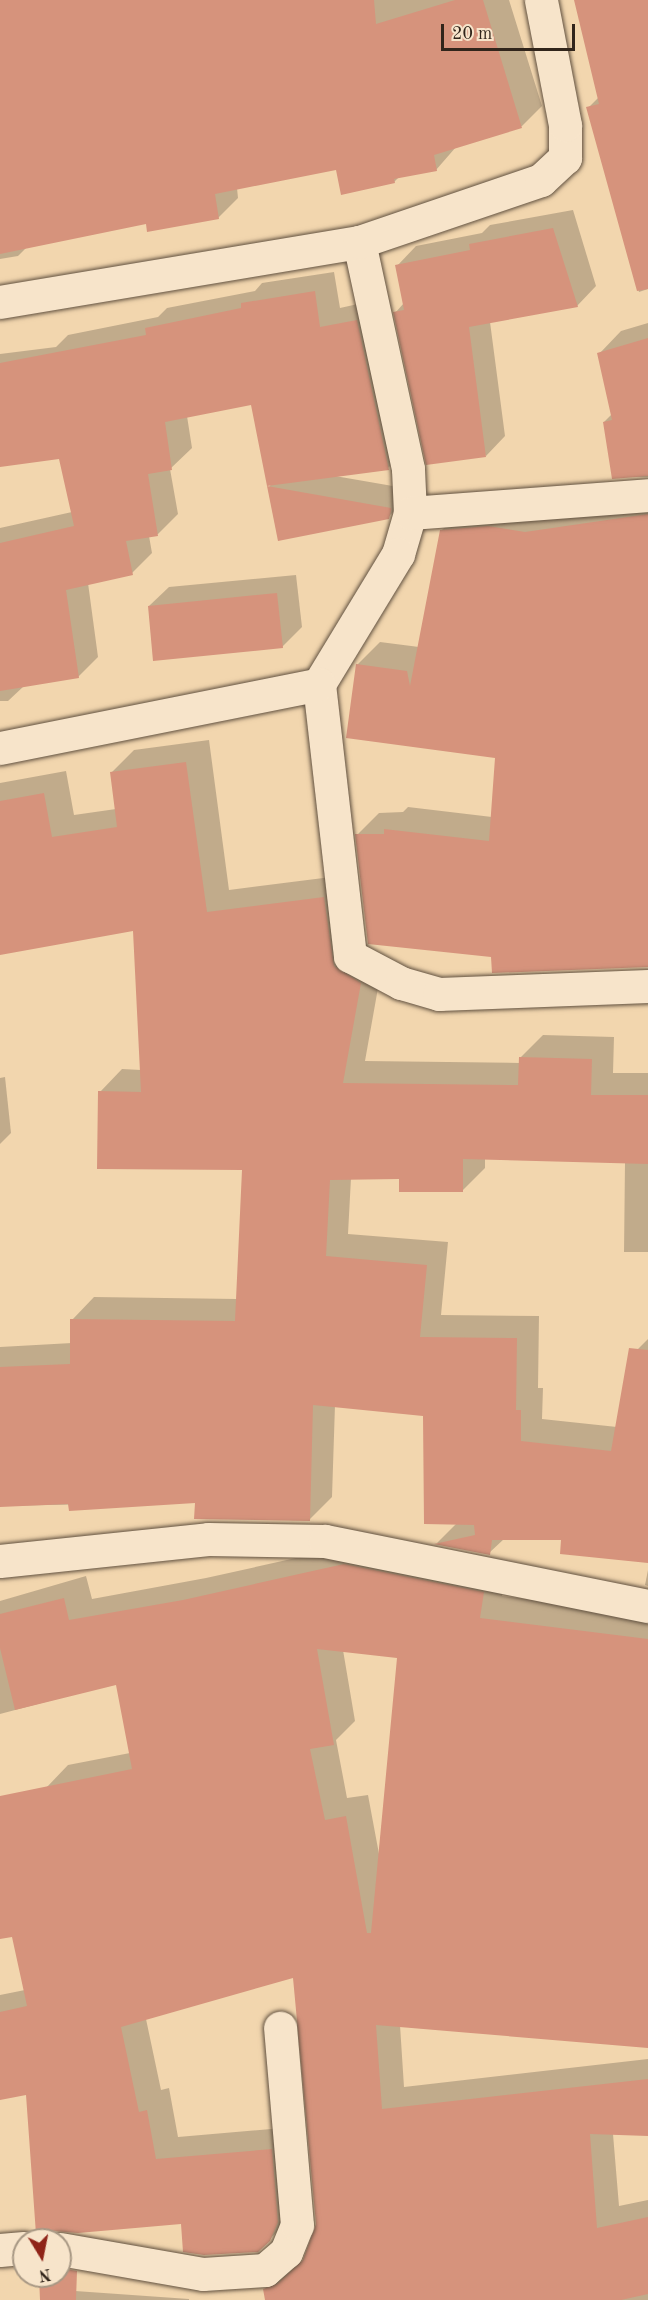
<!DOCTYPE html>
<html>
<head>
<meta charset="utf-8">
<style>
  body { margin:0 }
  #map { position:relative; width:648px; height:2300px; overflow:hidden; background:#f2d6ae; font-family:"Old Standard TT",serif }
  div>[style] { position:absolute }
  .shadow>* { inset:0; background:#0003 }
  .building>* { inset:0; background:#d6937c }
  .roads { filter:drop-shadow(0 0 2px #615140) drop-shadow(0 0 2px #615140) }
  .minor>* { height:33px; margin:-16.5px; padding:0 16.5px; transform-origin:16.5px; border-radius:16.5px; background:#f7e4ca }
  span { translate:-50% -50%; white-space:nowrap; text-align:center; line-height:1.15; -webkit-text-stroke:4.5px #f7e4ca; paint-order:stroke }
  .north { position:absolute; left:12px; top:2228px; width:60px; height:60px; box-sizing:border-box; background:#f7e4ca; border:2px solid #a89884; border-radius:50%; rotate:170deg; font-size:16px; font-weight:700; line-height:24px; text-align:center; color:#31251b }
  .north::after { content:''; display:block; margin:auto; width:21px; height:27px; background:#8f2418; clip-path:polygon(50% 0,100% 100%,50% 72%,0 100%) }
  .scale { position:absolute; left:441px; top:24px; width:134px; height:27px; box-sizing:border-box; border:3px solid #31251b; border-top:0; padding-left:8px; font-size:18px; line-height:21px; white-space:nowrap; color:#31251b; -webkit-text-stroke:4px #f7e4ca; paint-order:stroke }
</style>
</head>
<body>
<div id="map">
  <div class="shadow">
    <div style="clip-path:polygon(0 0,509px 0,542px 106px,522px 126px,456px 147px,436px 170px,400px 176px,394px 182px,337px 168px,237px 188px,238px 198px,218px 218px,147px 223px,27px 247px,18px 256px,0 259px)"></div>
    <div style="clip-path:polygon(589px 0,648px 0,648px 289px,639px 292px,588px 108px,599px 97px)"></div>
    <div style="clip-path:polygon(573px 210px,596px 286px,577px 306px,490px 322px,505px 436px,486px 456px,395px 313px,404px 303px,397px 266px,416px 246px,482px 233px,490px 225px)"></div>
    <div style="clip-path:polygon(334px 272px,340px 308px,376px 300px,408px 448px,388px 468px,335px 476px,410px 489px,408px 498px,388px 517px,269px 487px,272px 483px,252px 403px,187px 416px,192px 448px,170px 469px,178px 514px,158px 534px,149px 536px,152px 553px,132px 573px,88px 583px,98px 657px,78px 677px,24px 686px,8px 701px,0 701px,0 528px,72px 512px,60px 457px,0 465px,0 354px,56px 347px,68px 335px,158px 317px,167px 308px,255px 291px,262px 283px)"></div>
    <div style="clip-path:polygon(648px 323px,648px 477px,613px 477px,604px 422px,612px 414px,599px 354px,621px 331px)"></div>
    <div style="clip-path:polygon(648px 494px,648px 966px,493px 956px,357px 835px,379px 813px,403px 812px,408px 807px,492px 817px,497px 757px,357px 665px,380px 642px,419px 647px,442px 530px,464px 508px)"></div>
    <div style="clip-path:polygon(296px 575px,302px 627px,282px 647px,149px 606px,169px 587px)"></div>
    <div style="clip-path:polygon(209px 740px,229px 890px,347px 875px,356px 944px,383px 960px,365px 1061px,520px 1063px,521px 1057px,543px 1035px,614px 1037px,613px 1073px,648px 1073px,648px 1252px,624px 1252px,625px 1162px,485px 1158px,485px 1168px,462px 1191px,400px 1178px,351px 1178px,348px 1234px,448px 1242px,441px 1315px,539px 1316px,538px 1388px,543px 1388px,542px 1419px,617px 1427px,629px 1358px,648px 1339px,648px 1562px,563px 1539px,504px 1539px,489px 1553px,437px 1543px,457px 1523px,425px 1414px,335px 1405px,332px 1497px,309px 1520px,196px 1502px,0 1506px,0 1347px,72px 1343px,72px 1320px,94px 1297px,237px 1299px,244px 1169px,100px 1092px,122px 1069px,141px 1070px,135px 929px,0 953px,0 783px,66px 771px,74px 815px,116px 809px,111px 773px,134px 750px)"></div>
    <div style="clip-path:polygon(5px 1077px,11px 1133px,0 1144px,0 1078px)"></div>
    <div style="clip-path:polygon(evenodd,368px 1542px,506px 1570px,502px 1596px,648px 1614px,648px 2046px,400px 2025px,404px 2087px,648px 2059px,648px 2135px,613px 2134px,619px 2206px,648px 2200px,648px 2300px,267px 2300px,265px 2289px,287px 2267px,302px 2262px,317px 2224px,294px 1976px,146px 2019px,161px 2090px,169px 2088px,178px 2137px,294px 2127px,292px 2216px,269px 2240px,182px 2223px,55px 2230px,44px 2240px,37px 2234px,27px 2093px,0 2099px,0 1995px,25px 1990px,13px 1935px,0 1938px,0 1805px,46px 1788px,68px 1765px,130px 1753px,117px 1683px,0 1714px,0 1601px,86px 1576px,92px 1599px,206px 1578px,368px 1542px,343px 1650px,399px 1656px,379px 1854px,368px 1795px,347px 1798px,336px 1740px,355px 1721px,343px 1650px)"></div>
    <div style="clip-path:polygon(648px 1570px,648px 1586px,645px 1585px)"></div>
    <div style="clip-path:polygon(61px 2290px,189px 2299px,189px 2300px,51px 2300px)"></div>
  </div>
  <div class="building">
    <div style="clip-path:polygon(0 0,374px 0,376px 24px,455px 0,483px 0,522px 128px,434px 155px,437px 171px,394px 179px,395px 183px,341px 195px,336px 170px,215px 194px,219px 219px,147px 232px,146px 224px,0 254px)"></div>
    <div style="clip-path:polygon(574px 0,648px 0,648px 289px,637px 291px,586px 107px,599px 104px)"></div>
    <div style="clip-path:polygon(553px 228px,578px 307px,469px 327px,486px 457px,426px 465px,393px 312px,404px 310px,395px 265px,470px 250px,469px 244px)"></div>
    <div style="clip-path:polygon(315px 291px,320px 327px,357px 320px,389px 470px,267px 486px,251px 405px,165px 422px,172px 470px,148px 474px,158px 536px,126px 541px,133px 575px,66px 590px,79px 678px,0 691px,0 543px,74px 526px,59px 459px,0 467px,0 363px,146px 335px,145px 328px,241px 308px,241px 303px)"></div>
    <div style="clip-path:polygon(648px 338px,648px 476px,612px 479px,603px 422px,612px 420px,597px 353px)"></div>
    <div style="clip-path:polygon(267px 486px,391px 508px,391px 511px,389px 519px,278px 541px)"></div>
    <div style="clip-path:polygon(648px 514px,648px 967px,492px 973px,491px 957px,368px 944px,355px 834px,384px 834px,384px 829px,489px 841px,495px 758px,346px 738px,356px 664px,407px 671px,410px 686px,440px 530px,488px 526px,525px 532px)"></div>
    <div style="clip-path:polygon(277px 593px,283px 648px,153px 661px,148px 606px)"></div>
    <div style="clip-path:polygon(186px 762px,207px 912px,324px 897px,334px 966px,361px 983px,343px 1083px,518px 1085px,519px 1057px,592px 1059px,591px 1095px,648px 1095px,648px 1164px,463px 1159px,463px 1192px,399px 1192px,399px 1179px,330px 1180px,326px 1256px,427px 1265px,420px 1337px,517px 1338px,516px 1410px,521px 1410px,521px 1441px,611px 1451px,629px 1348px,648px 1350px,648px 1563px,560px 1554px,561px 1540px,492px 1540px,490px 1555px,434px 1544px,475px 1535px,474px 1525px,424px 1524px,423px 1416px,313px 1405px,310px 1521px,194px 1519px,195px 1503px,69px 1511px,68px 1504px,0 1507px,0 1367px,70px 1364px,70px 1319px,235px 1321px,242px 1170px,97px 1169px,98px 1091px,141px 1092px,133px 931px,0 955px,0 801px,44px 793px,52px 837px,117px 827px,110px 772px)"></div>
    <div style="clip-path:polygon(evenodd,344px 1564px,484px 1592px,480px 1618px,648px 1639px,648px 2048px,376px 2025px,382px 2109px,648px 2079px,648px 2136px,590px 2134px,597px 2228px,648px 2217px,648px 2294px,621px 2300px,265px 2300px,263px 2289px,277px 2284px,303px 2260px,316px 2224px,293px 1978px,121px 2027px,139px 2112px,147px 2110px,156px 2159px,272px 2149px,278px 2222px,270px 2241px,258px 2252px,204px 2255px,183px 2252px,181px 2224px,78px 2233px,54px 2231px,44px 2240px,36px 2234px,26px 2095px,0 2100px,0 2012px,27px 2006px,12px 1937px,0 1939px,0 1796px,132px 1769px,116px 1685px,15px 1710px,0 1648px,0 1614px,64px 1598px,69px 1620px,183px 1600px,344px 1564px,317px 1649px,397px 1658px,371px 1933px,367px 1933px,346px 1816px,325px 1820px,310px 1749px,334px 1745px,317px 1649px)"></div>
    <div style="clip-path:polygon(60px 2268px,77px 2271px,76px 2300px,40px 2300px,39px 2276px,60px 2276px)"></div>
  </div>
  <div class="roads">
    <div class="minor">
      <div style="left:359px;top:242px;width:232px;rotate:77.8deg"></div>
      <div style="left:408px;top:469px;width:44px;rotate:87.4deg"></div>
      <div style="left:410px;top:513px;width:43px;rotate:106.3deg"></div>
      <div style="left:398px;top:554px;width:152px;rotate:121.3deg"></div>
      <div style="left:319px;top:684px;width:274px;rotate:83.5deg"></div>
      <div style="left:350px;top:956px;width:58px;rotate:27.9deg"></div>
      <div style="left:401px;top:983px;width:40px;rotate:16deg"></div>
      <div style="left:439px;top:994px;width:209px;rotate:-2.2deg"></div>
      <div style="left:0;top:302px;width:364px;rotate:-9.5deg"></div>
      <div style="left:359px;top:242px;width:192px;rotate:-18.8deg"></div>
      <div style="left:541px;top:180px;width:33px;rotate:-43deg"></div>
      <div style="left:565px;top:158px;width:33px;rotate:-90deg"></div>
      <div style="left:565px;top:125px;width:127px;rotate:-100.9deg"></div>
      <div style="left:410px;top:513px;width:239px;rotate:-4.3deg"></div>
      <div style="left:0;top:748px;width:325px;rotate:-11.3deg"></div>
      <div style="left:0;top:1561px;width:209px;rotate:-6deg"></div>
      <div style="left:208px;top:1539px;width:117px;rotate:1deg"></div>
      <div style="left:325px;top:1541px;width:329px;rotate:11.4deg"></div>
      <div style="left:60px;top:2249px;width:145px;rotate:9.9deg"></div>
      <div style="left:203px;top:2274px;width:62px;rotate:-3.7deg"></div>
      <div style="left:265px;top:2270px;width:28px;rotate:-41deg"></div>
      <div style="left:286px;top:2252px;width:29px;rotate:-68deg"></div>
      <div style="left:297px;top:2225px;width:198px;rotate:-94.9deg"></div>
      <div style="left:0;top:2250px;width:24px;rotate:-5deg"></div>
    </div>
  </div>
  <div class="north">N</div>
  <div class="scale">20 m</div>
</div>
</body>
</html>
